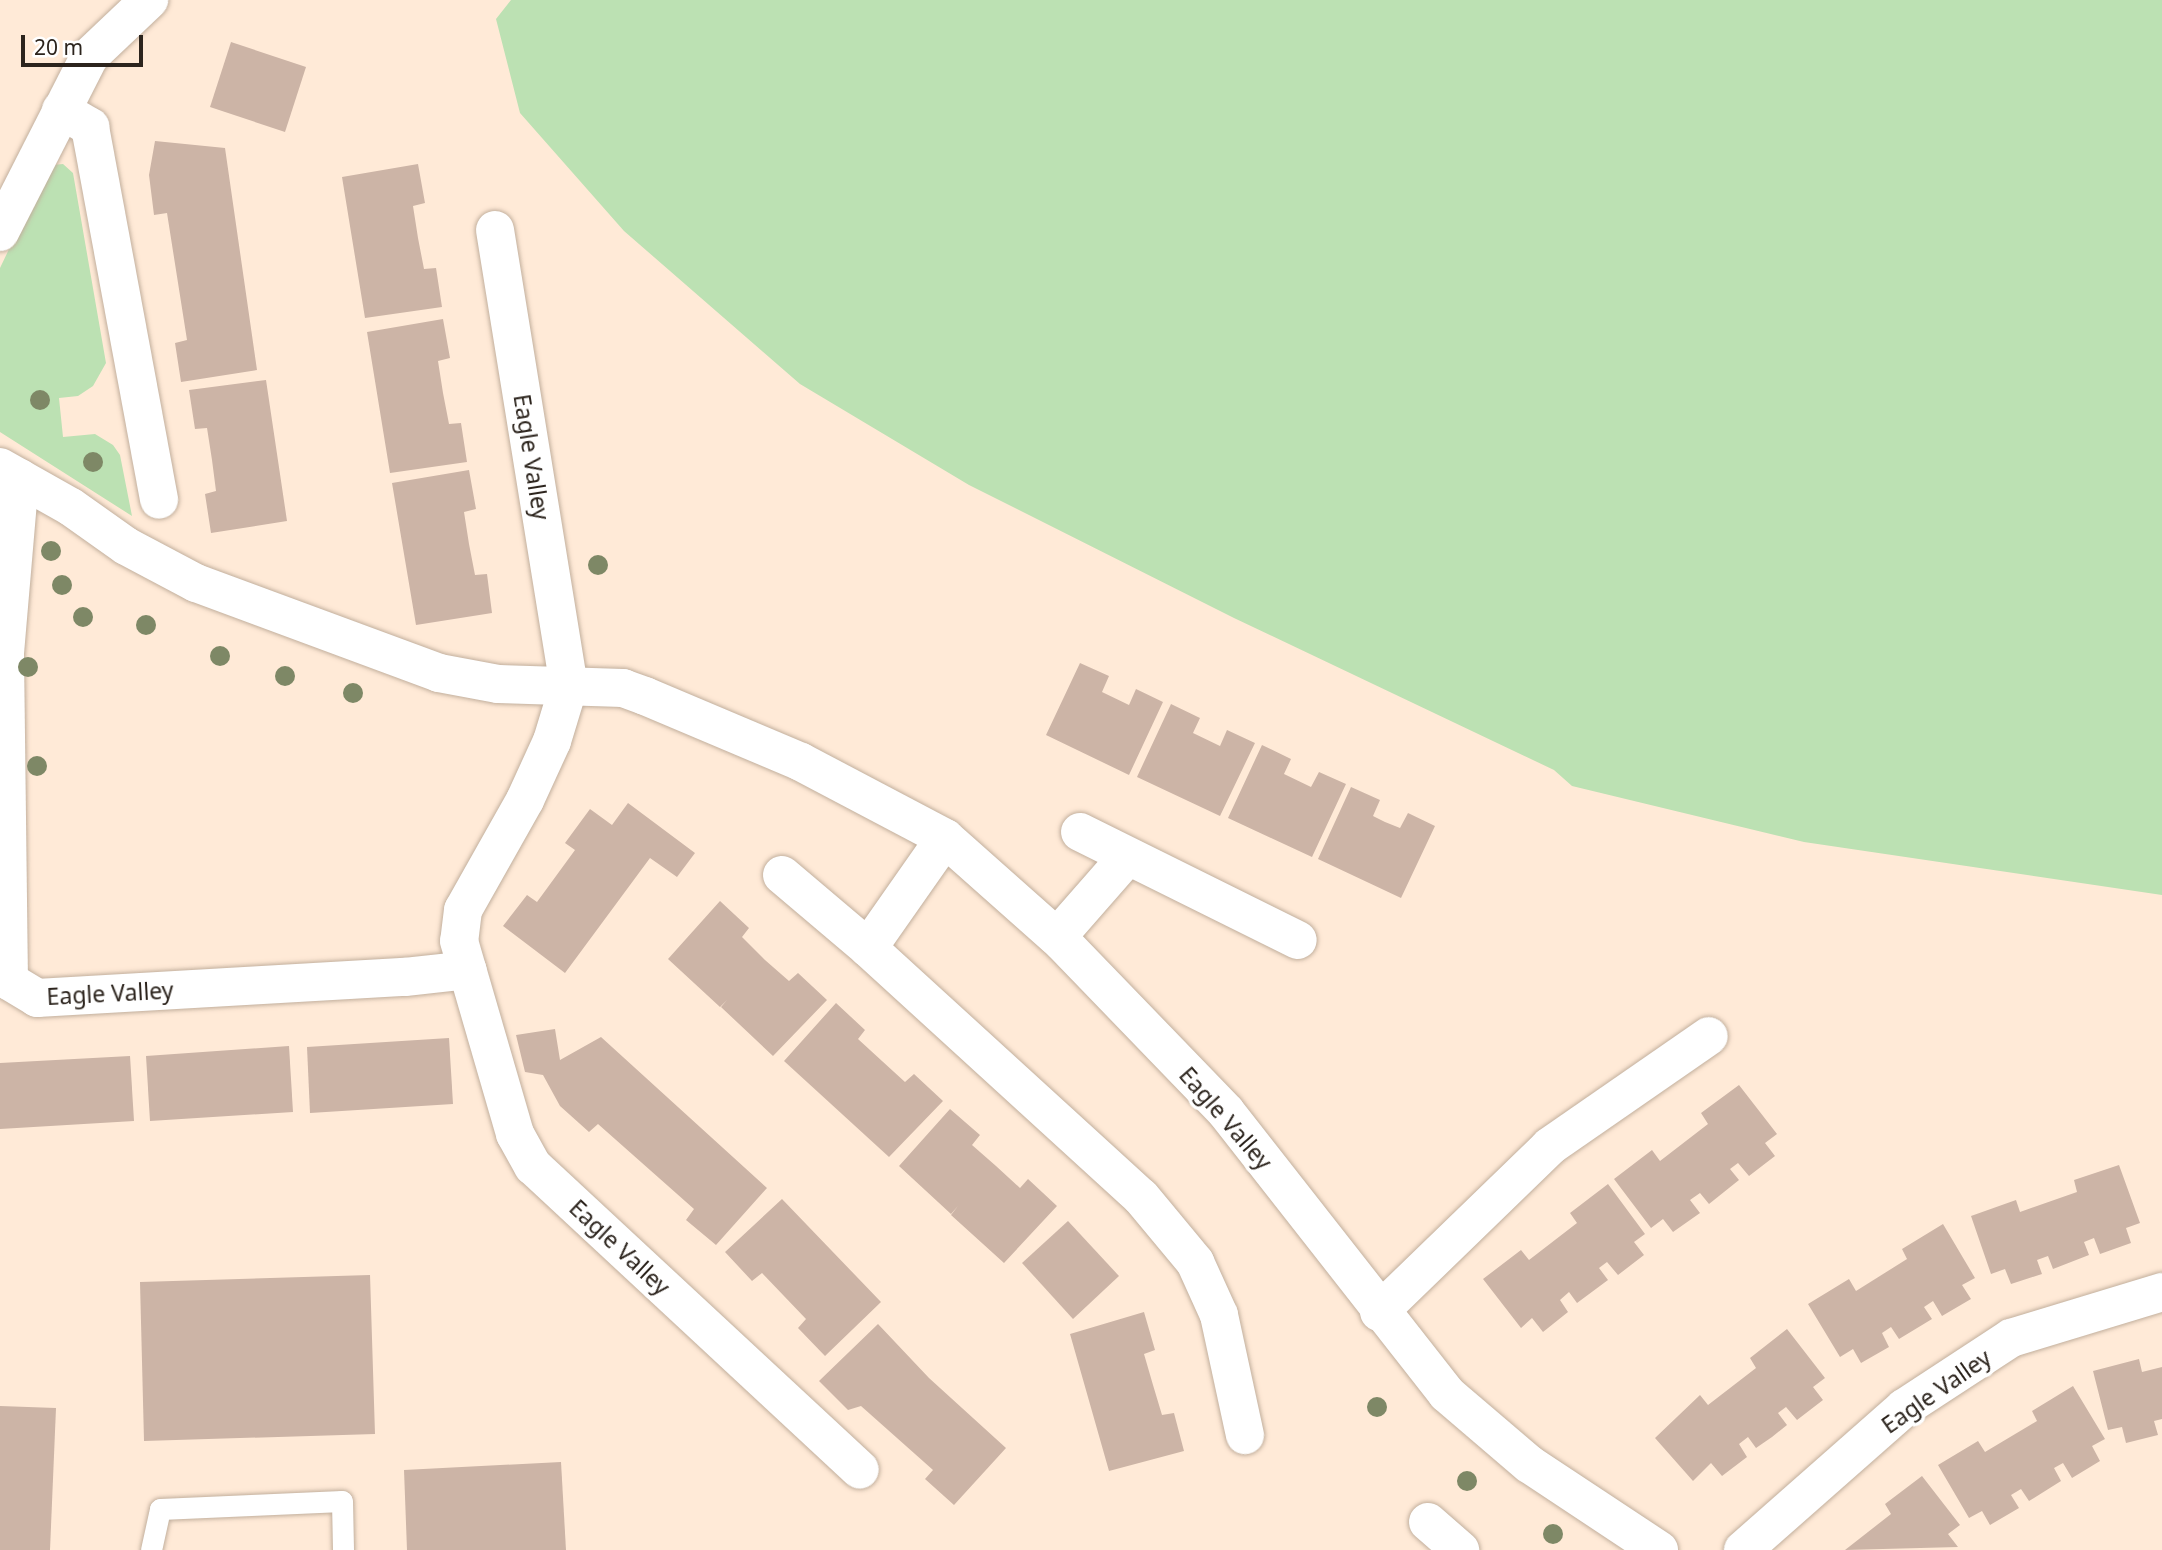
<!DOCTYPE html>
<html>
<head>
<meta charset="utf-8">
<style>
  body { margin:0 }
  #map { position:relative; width:2162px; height:1550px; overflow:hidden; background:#ffead7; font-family:"Noto Sans",sans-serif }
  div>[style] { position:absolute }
  .green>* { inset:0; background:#bce1b3 }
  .building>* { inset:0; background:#ccb4a6 }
  .roads { filter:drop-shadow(0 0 2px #c2af9d) drop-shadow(0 0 2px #c2af9d) }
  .lane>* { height:21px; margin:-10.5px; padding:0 10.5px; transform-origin:10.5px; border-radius:10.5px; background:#fff }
  .street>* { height:38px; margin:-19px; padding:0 19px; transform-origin:19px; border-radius:19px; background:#fff }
  .trees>* { width:20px; height:20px; margin:-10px; border-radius:50%; background:#7e8866 }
  span { translate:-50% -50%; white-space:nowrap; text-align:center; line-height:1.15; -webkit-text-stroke:7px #fff; paint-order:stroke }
  .street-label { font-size:23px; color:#2c241d }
  .scale { position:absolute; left:21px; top:35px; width:122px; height:32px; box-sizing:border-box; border:4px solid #2c241d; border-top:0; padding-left:9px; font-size:21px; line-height:24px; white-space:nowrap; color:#2c241d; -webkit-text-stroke:5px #fff; paint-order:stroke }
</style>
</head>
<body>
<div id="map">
  <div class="green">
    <div style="clip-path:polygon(511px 0,2162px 0,2162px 895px,1804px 842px,1572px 786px,1554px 770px,1234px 618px,969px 485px,800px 384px,624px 231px,520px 113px,496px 19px)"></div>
    <div style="clip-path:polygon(63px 164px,73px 173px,106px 363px,93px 386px,78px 396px,59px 398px,63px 437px,95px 434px,113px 445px,120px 455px,132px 516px,0 432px,0 268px,45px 174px,53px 165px)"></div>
  </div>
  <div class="building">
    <div style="clip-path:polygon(231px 42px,306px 67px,285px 132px,210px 107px)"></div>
    <div style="clip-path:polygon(155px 141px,225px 148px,257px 370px,181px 382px,175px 343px,187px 340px,167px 213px,154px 215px,149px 175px)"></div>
    <div style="clip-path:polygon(418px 164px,425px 203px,413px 206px,418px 238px,424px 269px,436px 268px,442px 307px,365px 318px,342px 177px)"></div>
    <div style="clip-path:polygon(443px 319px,450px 358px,438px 361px,443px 393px,449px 424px,461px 423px,467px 462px,390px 473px,367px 332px)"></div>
    <div style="clip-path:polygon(266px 380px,287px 521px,211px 533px,205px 494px,216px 491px,212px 460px,207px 428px,195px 429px,189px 390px)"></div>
    <div style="clip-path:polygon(469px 470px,476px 509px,464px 512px,469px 544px,475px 575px,487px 574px,492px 613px,416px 625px,392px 483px)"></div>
    <div style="clip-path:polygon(1080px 663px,1109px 676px,1102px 692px,1129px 705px,1136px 689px,1163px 702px,1129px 775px,1046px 735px)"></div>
    <div style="clip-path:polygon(1171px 704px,1200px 718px,1193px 733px,1220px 746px,1227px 730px,1255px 743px,1220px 816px,1137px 777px)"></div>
    <div style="clip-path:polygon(1262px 745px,1291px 759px,1284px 774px,1311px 787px,1319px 772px,1346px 784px,1312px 857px,1228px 818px)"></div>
    <div style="clip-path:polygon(1351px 787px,1380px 800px,1373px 816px,1385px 822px,1400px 828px,1408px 813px,1435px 826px,1401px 898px,1318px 859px)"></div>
    <div style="clip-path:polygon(628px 803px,695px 853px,677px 877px,650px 858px,565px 973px,503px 926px,527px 895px,537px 902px,575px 850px,565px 843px,590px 809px,612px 825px)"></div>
    <div style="clip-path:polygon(720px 901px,749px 928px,742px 937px,765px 960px,789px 981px,798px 973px,827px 1000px,773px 1056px,721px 1007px,727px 1000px,720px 1007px,668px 959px)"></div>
    <div style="clip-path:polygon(836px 1003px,865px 1030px,858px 1039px,882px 1061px,905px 1082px,914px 1074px,943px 1101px,889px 1157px,784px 1061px)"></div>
    <div style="clip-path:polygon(555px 1029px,560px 1060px,601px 1037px,767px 1188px,716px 1245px,686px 1220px,694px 1209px,598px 1124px,589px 1132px,560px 1106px,543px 1075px,525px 1072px,516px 1035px)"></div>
    <div style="clip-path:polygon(449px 1038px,453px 1104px,310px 1113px,307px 1047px)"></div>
    <div style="clip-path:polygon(289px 1046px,293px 1112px,150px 1121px,146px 1056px)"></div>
    <div style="clip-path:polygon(130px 1056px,134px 1121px,0 1129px,0 1063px)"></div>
    <div style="clip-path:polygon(1739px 1085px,1777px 1134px,1765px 1143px,1775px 1156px,1749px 1176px,1738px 1163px,1730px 1169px,1739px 1180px,1709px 1204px,1700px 1193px,1690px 1200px,1700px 1213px,1673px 1232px,1663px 1219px,1651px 1228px,1614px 1179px,1652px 1150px,1660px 1161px,1708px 1124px,1701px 1113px)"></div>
    <div style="clip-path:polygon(950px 1109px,980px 1135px,972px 1145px,996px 1166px,1020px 1188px,1028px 1179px,1057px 1206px,1004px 1263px,951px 1215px,958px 1206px,951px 1214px,899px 1166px)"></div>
    <div style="clip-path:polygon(2119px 1165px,2140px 1223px,2126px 1228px,2131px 1243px,2100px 1254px,2094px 1238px,2084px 1242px,2089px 1255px,2053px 1269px,2048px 1256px,2037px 1260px,2042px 1274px,2011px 1284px,2005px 1269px,1991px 1274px,1971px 1216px,2016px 1200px,2020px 1212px,2077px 1192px,2074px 1180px)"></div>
    <div style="clip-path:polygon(1608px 1184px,1645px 1234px,1634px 1242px,1644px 1255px,1618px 1275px,1607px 1262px,1599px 1268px,1608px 1280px,1577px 1303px,1569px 1292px,1560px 1300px,1568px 1312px,1543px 1332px,1532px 1318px,1521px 1328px,1483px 1279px,1521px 1250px,1529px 1260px,1577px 1223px,1570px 1213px)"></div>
    <div style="clip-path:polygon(782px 1199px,881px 1302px,825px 1356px,798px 1328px,806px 1319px,762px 1273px,752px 1281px,725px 1252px)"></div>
    <div style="clip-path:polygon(1068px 1221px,1119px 1276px,1073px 1319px,1022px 1263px)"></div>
    <div style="clip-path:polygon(1943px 1224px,1975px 1278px,1962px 1285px,1971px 1299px,1942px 1316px,1933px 1301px,1924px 1307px,1932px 1319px,1899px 1339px,1891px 1327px,1882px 1333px,1889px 1347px,1861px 1363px,1853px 1349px,1840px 1357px,1808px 1304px,1849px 1279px,1856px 1291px,1907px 1259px,1902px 1249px)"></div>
    <div style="clip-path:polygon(370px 1275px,375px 1434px,144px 1441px,140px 1282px)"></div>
    <div style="clip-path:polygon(1144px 1312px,1155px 1350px,1144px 1354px,1153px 1385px,1162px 1415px,1174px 1413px,1184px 1451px,1109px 1471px,1070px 1334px)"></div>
    <div style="clip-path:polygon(878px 1324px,929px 1378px,1006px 1448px,954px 1505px,925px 1479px,933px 1470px,861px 1406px,848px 1410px,819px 1381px)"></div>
    <div style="clip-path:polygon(1787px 1329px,1825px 1378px,1813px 1387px,1823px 1400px,1797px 1420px,1786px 1407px,1778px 1413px,1787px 1425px,1772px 1437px,1756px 1448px,1748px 1437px,1739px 1444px,1747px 1457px,1722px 1476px,1711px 1463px,1693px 1481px,1655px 1438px,1700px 1395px,1708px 1405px,1756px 1368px,1750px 1358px)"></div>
    <div style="clip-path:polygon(2139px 1359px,2142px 1372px,2162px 1367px,2162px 1419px,2154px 1421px,2158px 1435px,2126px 1443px,2122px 1427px,2108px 1430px,2093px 1371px)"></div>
    <div style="clip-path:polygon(2073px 1386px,2105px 1439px,2092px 1446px,2100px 1461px,2072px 1478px,2063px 1463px,2054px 1468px,2061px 1481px,2029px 1501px,2021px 1489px,2011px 1495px,2019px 1508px,1990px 1525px,1982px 1511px,1969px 1518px,1938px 1465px,1978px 1441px,1985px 1452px,2037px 1421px,2032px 1411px)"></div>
    <div style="clip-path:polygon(0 1406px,56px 1408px,50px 1550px,0 1550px)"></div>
    <div style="clip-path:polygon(561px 1462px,566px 1550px,407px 1550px,404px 1470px)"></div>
    <div style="clip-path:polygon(1922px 1476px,1960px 1525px,1948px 1534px,1958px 1547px,1845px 1550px,1891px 1514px,1885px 1504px)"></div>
  </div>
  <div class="roads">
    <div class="lane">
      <div style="left:151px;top:1550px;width:42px;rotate:-77.6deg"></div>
      <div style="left:160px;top:1509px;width:182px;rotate:-2.5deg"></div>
      <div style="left:342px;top:1501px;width:49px;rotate:88.8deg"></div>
    </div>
    <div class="street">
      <div style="left:61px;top:110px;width:34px;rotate:30deg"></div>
      <div style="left:90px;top:127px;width:379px;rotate:79.5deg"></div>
      <div style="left:495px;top:230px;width:461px;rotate:80.8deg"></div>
      <div style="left:569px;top:685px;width:59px;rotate:106.9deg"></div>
      <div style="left:552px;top:741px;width:65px;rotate:114.6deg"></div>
      <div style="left:525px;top:800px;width:126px;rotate:119.4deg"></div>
      <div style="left:463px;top:910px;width:31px;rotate:97deg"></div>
      <div style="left:459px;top:941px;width:201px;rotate:73.8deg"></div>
      <div style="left:515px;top:1134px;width:37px;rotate:61deg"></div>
      <div style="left:533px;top:1166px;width:446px;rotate:42.9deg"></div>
      <div style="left:0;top:232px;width:196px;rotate:-63deg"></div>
      <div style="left:89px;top:57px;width:83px;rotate:-43.5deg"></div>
      <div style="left:0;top:467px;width:81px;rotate:29.4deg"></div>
      <div style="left:71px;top:507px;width:67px;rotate:35.3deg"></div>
      <div style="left:126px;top:546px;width:79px;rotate:27.9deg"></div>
      <div style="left:196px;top:583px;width:259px;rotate:20.3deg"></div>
      <div style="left:439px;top:673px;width:60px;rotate:10.6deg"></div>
      <div style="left:498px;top:684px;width:125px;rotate:1.8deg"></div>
      <div style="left:623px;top:688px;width:23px;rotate:20deg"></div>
      <div style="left:645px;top:696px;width:169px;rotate:22.9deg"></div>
      <div style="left:801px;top:762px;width:163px;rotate:27.8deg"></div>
      <div style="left:945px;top:838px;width:157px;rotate:41.6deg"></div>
      <div style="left:1062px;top:942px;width:236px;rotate:46deg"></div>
      <div style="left:1226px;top:1112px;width:358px;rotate:51.9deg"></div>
      <div style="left:1447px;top:1394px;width:108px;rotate:40.5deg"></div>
      <div style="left:1529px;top:1464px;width:156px;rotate:33.5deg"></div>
      <div style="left:20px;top:478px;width:177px;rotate:94.9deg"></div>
      <div style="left:5px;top:654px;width:327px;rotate:89.3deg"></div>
      <div style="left:9px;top:981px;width:33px;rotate:31deg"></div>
      <div style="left:37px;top:998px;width:369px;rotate:-3.3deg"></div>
      <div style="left:405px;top:977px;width:63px;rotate:-6.3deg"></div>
      <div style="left:1080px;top:832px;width:243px;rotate:26.4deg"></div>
      <div style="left:782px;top:875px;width:113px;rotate:40.3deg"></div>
      <div style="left:868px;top:948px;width:369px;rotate:42.4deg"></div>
      <div style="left:1141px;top:1197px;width:85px;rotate:50.3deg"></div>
      <div style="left:1195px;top:1262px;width:58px;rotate:65.6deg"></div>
      <div style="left:1219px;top:1315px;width:123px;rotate:77.8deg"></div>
      <div style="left:1057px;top:937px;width:106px;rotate:-48.8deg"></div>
      <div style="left:868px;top:948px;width:134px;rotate:-55deg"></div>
      <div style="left:1379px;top:1312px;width:238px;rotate:-44.1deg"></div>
      <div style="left:1550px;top:1146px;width:193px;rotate:-34.7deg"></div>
      <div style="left:1428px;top:1522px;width:43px;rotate:41.2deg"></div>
      <div style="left:1743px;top:1550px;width:215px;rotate:-41.4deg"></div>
      <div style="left:1904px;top:1408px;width:128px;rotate:-33.2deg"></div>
      <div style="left:2011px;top:1338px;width:158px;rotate:-16.9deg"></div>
    </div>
  </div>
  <div class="trees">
    <div style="left:40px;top:400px"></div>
    <div style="left:93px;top:462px"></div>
    <div style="left:51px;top:551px"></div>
    <div style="left:598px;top:565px"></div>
    <div style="left:62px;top:585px"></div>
    <div style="left:83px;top:617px"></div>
    <div style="left:146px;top:625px"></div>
    <div style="left:220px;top:656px"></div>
    <div style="left:28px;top:667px"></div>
    <div style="left:285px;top:676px"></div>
    <div style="left:353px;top:693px"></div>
    <div style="left:37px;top:766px"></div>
    <div style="left:1377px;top:1407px"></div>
    <div style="left:1467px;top:1481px"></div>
    <div style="left:1553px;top:1534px"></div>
  </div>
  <div class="street-label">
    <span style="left:532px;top:457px;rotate:81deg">Eagle Valley</span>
    <span style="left:110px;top:993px;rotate:-3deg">Eagle Valley</span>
    <span style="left:1226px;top:1118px;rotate:49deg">Eagle Valley</span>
    <span style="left:620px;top:1247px;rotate:43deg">Eagle Valley</span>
    <span style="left:1936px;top:1391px;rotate:-35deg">Eagle Valley</span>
  </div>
  <div class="scale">20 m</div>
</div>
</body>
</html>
